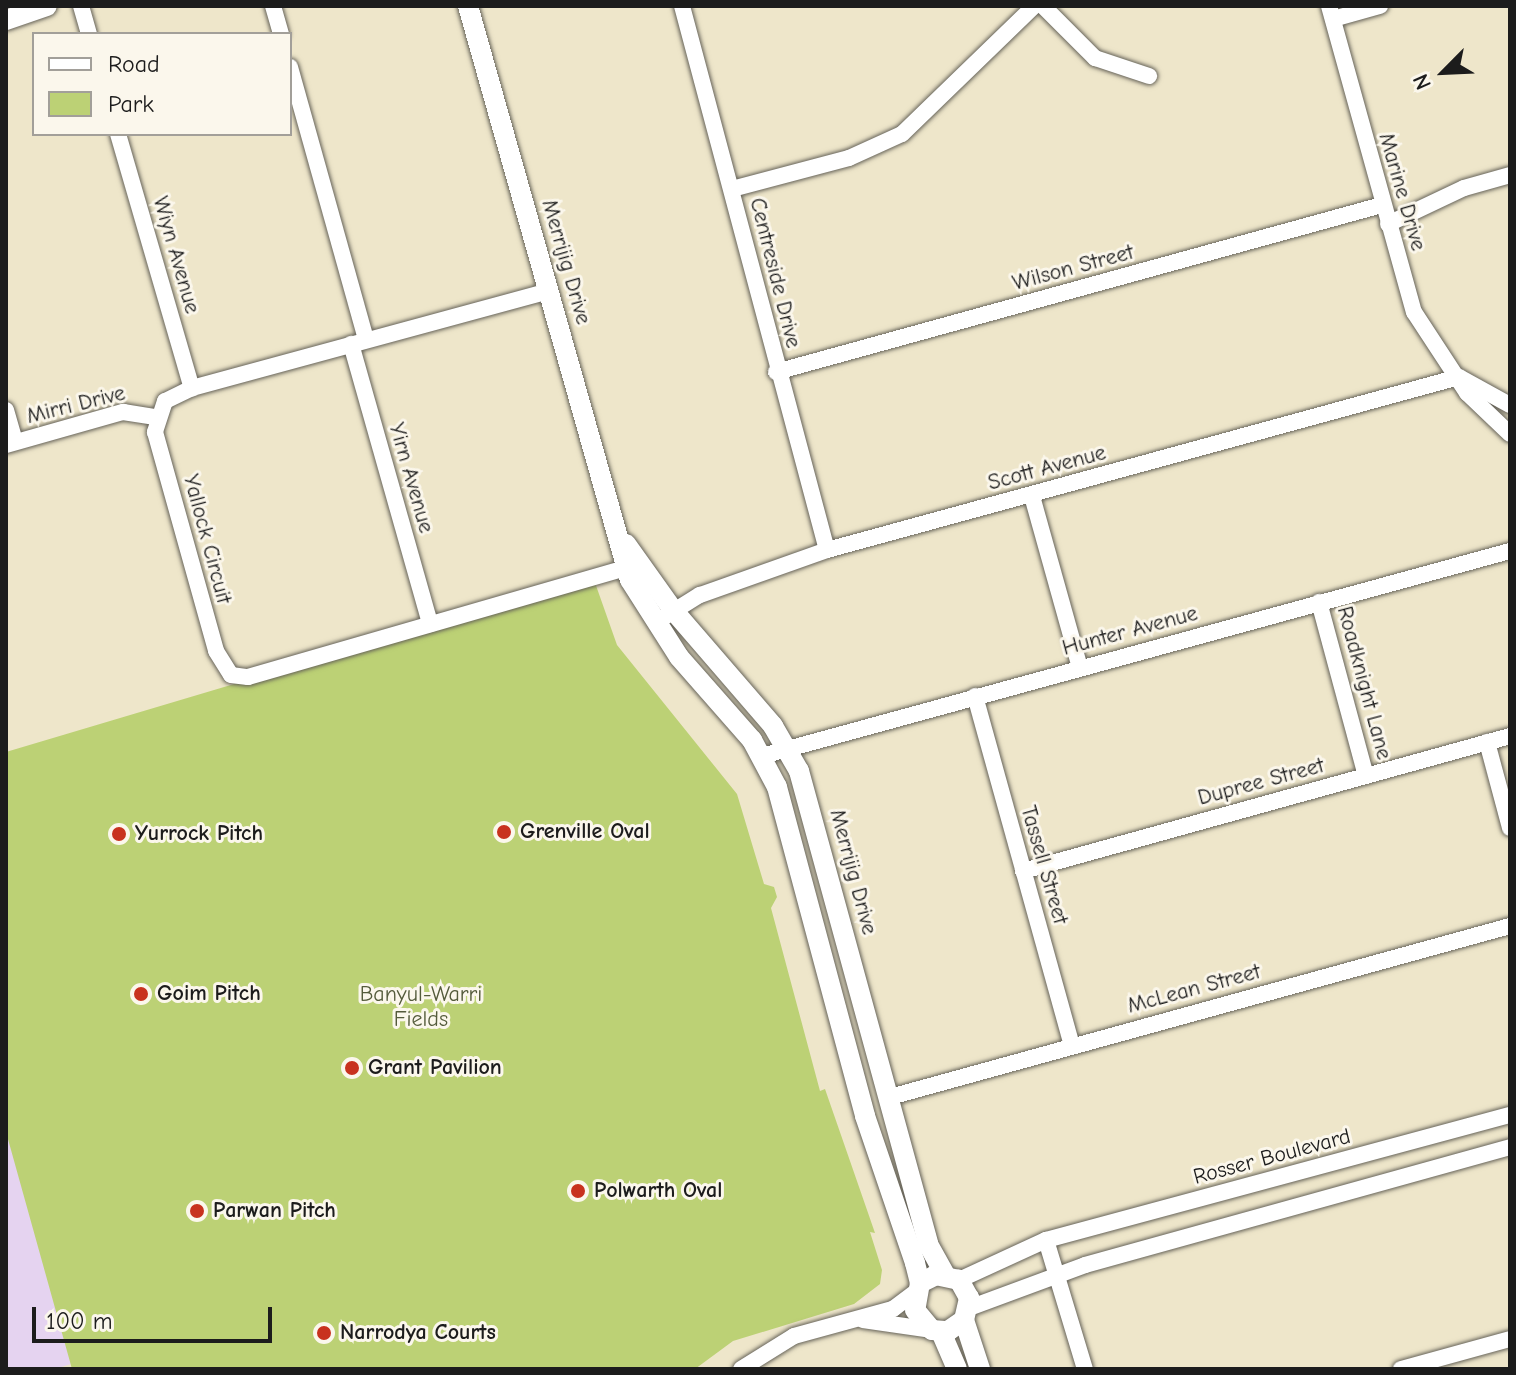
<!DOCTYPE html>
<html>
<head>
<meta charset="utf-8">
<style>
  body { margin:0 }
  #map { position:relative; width:1516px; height:1375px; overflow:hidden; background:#eee6ca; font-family:"Comic Neue",sans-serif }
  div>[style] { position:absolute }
  .built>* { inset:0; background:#e5d3f0 }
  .green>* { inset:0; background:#bcd175 }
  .roads { filter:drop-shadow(0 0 2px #666359) drop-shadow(0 0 2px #666359) }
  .minor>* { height:16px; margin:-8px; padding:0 8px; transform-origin:8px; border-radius:8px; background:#fff }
  .tertiary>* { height:20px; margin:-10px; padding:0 10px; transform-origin:10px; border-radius:10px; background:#fff }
  .dots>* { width:22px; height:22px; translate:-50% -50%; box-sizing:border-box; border:4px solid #fbf7ec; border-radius:50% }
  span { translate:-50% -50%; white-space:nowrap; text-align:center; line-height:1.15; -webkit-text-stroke:6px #fbf7ec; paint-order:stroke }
  .street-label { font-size:22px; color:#1c1c1c }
  .poi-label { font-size:22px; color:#1c1c1c; font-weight:700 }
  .left { translate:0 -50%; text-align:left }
  .park-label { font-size:22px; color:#545b3b }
  .frame { position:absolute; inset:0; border:8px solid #1c1c1c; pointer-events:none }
  .legend { position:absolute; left:32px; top:32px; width:260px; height:104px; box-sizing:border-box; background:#fbf7ec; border:2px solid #a29f99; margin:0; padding:10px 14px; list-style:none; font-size:24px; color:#1c1c1c }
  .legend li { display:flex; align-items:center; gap:16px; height:40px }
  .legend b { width:40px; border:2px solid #a29f99 }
  .north { position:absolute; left:1404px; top:32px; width:80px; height:80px; -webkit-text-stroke:6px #fbf7ec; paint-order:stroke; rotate:246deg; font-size:22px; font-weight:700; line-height:32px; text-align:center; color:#1c1c1c }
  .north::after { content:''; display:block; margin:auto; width:28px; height:36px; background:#1c1c1c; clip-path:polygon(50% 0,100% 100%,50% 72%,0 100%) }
  .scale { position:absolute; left:32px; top:1307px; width:240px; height:36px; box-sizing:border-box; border:4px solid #1c1c1c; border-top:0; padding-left:10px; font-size:24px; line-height:28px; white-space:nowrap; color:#1c1c1c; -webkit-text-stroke:6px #fbf7ec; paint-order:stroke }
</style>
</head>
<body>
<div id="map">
  <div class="built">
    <div style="clip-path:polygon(6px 1129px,71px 1364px,55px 1369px,6px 1369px)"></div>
  </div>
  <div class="green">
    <div style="clip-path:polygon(593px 577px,617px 645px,737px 794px,764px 884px,774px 887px,777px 897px,771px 908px,820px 1091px,825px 1089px,875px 1233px,870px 1232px,882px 1270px,880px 1284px,854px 1304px,733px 1341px,695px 1369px,72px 1369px,6px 1132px,6px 752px)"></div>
  </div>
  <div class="roads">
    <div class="minor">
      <div style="left:81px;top:6px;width:29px;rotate:74deg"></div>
      <div style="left:273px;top:6px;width:29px;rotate:74deg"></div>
      <div style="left:682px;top:6px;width:563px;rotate:75.08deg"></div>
      <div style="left:1043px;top:6px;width:74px;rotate:45deg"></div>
      <div style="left:1095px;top:58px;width:57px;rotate:18.4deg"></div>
      <div style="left:1329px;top:6px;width:318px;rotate:74.5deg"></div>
      <div style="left:1414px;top:312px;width:97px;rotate:56.8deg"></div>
      <div style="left:1467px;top:393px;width:59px;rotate:43.6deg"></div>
      <div style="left:1333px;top:19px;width:49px;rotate:-15.5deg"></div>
      <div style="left:290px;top:67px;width:283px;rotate:74.4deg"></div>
      <div style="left:118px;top:134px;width:265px;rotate:73.8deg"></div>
      <div style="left:732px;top:189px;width:121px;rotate:-14.8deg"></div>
      <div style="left:849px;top:158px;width:58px;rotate:-24.4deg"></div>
      <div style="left:902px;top:134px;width:184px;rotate:-44.1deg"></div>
      <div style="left:1388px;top:224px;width:84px;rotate:-25.3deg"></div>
      <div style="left:1464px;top:188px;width:48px;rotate:-15.8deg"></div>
      <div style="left:549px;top:291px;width:370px;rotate:164.8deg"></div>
      <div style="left:192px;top:388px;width:30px;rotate:154deg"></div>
      <div style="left:165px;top:401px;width:33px;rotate:108deg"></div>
      <div style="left:155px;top:432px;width:227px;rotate:74.4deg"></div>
      <div style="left:216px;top:651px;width:28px;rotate:58deg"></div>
      <div style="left:231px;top:675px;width:17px;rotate:7deg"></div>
      <div style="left:248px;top:677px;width:393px;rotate:-16.1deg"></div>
      <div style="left:351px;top:344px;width:291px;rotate:74.2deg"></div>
      <div style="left:776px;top:372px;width:629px;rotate:-15.41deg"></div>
      <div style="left:1459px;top:377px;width:58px;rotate:28.8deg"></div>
      <div style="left:6px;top:410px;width:33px;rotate:74deg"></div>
      <div style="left:6px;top:445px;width:122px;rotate:-15.8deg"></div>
      <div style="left:123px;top:412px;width:33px;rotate:9deg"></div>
      <div style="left:1032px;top:496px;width:179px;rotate:74.4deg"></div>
      <div style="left:1319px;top:602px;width:180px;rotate:74.9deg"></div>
      <div style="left:666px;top:616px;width:40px;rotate:-32deg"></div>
      <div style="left:700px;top:595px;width:135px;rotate:-19.5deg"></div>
      <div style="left:827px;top:550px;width:655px;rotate:-15.31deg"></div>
      <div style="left:975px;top:696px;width:362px;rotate:74.5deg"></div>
      <div style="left:1487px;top:742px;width:89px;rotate:75deg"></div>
      <div style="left:762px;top:756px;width:776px;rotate:-15.33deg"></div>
      <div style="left:1023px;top:871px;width:505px;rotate:-15.49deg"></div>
      <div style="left:890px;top:1097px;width:643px;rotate:-15.42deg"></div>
      <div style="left:1046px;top:1240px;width:135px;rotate:73.2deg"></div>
      <div style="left:959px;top:1280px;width:96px;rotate:-24.7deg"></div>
      <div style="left:1046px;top:1240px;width:481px;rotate:-15.1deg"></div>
      <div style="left:969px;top:1308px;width:124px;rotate:-20.3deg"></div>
      <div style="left:1085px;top:1265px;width:441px;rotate:-15.5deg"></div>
      <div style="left:863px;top:1320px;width:70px;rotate:8.2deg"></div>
      <div style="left:741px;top:1369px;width:62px;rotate:-31.9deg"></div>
      <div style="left:794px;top:1336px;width:103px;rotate:-15.3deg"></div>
      <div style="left:893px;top:1309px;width:30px;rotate:-37deg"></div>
      <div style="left:1401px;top:1369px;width:113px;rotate:-15.4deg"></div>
    </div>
    <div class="tertiary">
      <div style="left:468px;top:6px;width:596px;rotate:74.24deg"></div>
      <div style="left:630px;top:580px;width:91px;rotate:57.5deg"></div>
      <div style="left:679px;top:657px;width:111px;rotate:48.7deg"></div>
      <div style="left:752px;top:740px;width:53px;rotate:62deg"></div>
      <div style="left:777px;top:787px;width:341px;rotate:75deg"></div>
      <div style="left:865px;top:1116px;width:155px;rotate:71.2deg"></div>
      <div style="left:915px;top:1263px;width:21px;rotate:76deg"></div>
      <div style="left:920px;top:1283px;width:27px;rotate:100deg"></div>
      <div style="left:915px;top:1310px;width:26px;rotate:50deg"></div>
      <div style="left:932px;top:1330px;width:16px;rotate:4deg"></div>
      <div style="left:948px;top:1331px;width:19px;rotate:-35deg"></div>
      <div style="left:964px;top:1320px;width:23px;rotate:-77deg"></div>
      <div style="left:969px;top:1298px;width:21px;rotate:-119deg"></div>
      <div style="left:959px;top:1280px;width:24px;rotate:-168deg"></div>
      <div style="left:936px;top:1275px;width:18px;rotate:153deg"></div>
      <div style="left:6px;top:20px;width:43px;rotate:-18.9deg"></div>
      <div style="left:626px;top:544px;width:81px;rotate:54.5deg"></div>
      <div style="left:673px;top:610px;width:153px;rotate:49.2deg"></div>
      <div style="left:773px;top:726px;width:52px;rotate:60deg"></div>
      <div style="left:799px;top:771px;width:490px;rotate:74.7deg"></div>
      <div style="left:928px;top:1244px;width:35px;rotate:61deg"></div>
      <div style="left:964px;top:1320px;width:52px;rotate:71.9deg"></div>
      <div style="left:941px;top:1332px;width:40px;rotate:66.6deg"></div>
    </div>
  </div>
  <div class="dots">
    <div style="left:504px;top:832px;background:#c8321e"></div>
    <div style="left:119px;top:834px;background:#c8321e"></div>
    <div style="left:141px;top:994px;background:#c8321e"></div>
    <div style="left:352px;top:1068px;background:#c8321e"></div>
    <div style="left:578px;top:1191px;background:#c8321e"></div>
    <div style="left:197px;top:1211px;background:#c8321e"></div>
    <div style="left:324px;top:1333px;background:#c8321e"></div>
  </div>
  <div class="street-label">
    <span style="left:1402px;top:192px;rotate:74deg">Marine Drive</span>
    <span style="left:176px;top:255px;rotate:74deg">Wiyn Avenue</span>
    <span style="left:566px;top:262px;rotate:74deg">Merrijig Drive</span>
    <span style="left:1073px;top:268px;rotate:-15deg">Wilson Street</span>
    <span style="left:775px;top:273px;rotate:76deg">Centreside Drive</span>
    <span style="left:76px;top:405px;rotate:-14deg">Mirri Drive</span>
    <span style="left:1047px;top:468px;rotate:-15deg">Scott Avenue</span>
    <span style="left:411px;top:478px;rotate:74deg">Yirn Avenue</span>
    <span style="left:207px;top:539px;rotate:75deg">Yallock Circuit</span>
    <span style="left:1130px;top:631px;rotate:-15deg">Hunter Avenue</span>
    <span style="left:1364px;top:683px;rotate:75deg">Roadknight Lane</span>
    <span style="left:1261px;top:782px;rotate:-15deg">Dupree Street</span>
    <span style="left:1044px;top:865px;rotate:74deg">Tassell Street</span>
    <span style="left:853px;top:872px;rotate:75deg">Merrijig Drive</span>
    <span style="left:1194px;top:989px;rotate:-15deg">McLean Street</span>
    <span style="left:1272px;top:1157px;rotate:-15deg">Rosser Boulevard</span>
  </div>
  <div class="poi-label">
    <span class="left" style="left:520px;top:832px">Grenville Oval</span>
    <span class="left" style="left:135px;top:834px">Yurrock Pitch</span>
    <span class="left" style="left:157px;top:994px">Goim Pitch</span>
    <span class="left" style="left:368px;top:1068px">Grant Pavilion</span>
    <span class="left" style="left:594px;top:1191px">Polwarth Oval</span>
    <span class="left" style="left:213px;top:1211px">Parwan Pitch</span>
    <span class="left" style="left:340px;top:1333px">Narrodya Courts</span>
  </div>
  <div class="park-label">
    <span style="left:421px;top:1007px">Banyul-Warri<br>Fields</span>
  </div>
  <div class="frame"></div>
  <ul class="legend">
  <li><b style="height:10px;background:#fff"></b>Road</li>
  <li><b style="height:22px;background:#bcd175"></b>Park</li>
  </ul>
  <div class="north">N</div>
  <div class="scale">100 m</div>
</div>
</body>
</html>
